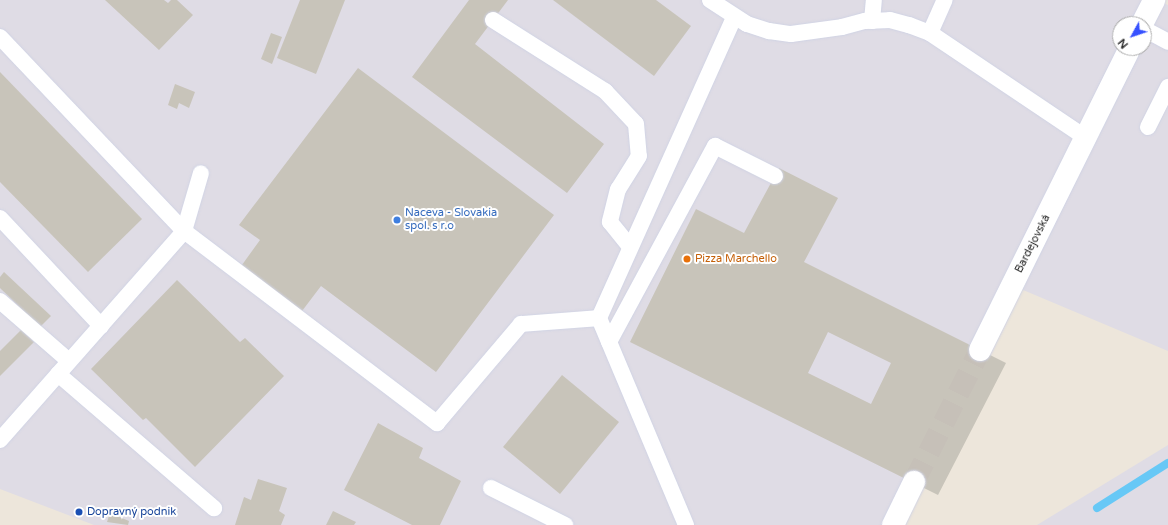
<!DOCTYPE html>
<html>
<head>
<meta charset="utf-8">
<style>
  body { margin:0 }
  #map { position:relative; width:1168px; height:525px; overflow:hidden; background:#ede6db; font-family:"Varela Round",sans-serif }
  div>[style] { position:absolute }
  .industrial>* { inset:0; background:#dfdce5 }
  .stream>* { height:8px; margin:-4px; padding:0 4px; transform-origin:4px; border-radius:4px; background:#67c8f6 }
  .building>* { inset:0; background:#c8c4ba }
  .street-tunnel>* { height:22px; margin-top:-11px; transform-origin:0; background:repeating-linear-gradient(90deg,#c6c0b8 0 22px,transparent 0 33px) }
  .roads { filter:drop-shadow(0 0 1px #d0d3e4) drop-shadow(0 0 1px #d0d3e4) }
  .lane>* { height:16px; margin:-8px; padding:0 8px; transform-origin:8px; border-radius:8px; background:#fff }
  .street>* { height:22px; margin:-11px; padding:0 11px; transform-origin:11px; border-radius:11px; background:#fff }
  .dots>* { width:11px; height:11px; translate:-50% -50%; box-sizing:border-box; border:2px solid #fff; border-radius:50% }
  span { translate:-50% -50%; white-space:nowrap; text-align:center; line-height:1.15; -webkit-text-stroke:4px #fff; paint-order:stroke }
  .shop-label { font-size:11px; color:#366cbe }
  .left { translate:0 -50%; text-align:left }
  .street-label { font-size:11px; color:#2a2a2a }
  .food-label { font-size:11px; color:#c56008 }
  .transit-label { font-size:11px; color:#164399 }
  .north { position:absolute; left:1112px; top:16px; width:40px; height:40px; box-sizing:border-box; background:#fff; border:1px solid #aaa; border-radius:50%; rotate:230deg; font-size:11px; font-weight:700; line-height:16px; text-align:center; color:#2a2a2a }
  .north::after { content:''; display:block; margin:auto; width:14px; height:18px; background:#3651ff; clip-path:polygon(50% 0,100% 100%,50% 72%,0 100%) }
</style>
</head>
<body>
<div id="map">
  <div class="industrial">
    <div style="clip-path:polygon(evenodd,0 0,1155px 0,1168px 5px,1168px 351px,1011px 285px,889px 525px,94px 525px,0 489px,0 0,1120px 24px,1144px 24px,1144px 48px,1120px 48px,1120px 24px)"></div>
    <div style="clip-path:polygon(1168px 445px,1168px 525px,1037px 525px)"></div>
  </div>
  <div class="stream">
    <div style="left:1097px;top:508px;width:84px;rotate:-32.4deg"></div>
  </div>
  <div class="building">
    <div style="clip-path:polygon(105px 0,164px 0,168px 3px,171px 0,177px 0,193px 15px,159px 50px)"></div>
    <div style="clip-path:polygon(300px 0,345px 0,316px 74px,277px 58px)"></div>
    <div style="clip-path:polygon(469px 0,508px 0,475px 44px,604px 144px,567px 193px,412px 77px)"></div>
    <div style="clip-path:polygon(553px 0,656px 0,691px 26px,654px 76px)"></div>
    <div style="clip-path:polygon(271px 33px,282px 37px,272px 64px,261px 59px)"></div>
    <div style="clip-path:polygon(358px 68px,554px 215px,436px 372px,321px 286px,299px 315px,239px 269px,260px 240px,239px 225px)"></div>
    <div style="clip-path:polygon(0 72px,142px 219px,88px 272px,0 182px)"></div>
    <div style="clip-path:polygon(175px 84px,195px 92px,189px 108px,179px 103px,177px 109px,168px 105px)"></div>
    <div style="clip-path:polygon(evenodd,779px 168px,838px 198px,804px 262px,1006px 363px,938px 495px,630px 342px,696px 209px,744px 233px,779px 168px,828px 332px,891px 363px,871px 404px,808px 373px,828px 332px)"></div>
    <div style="clip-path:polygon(4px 272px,51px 316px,40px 327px,0 288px,0 277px)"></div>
    <div style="clip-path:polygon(177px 280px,240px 342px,245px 338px,284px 376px,195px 467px,146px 418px,143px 420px,91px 369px)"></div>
    <div style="clip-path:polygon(21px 330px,34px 342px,0 376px,0 351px)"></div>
    <div style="clip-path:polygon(562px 375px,619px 422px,560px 494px,503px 447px)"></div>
    <div style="clip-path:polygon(378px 423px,423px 448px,419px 458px,461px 481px,440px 525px,412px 525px,344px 490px)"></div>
    <div style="clip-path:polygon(258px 479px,287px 488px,279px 511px,285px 515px,281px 525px,235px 525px,244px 497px,251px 500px)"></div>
    <div style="clip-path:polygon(333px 511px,356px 522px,354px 525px,326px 525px)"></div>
    <div style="clip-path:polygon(110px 513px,129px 521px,128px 525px,107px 522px)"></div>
  </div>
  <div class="street-tunnel">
    <div style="left:914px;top:482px;width:148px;rotate:-63.4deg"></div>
  </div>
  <div class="roads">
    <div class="lane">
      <div style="left:710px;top:0;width:44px;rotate:33deg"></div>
      <div style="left:747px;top:24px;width:23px;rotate:18deg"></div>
      <div style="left:769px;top:31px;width:22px;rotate:8deg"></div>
      <div style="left:791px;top:34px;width:51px;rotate:-7.8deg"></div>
      <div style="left:842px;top:27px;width:24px;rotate:-15deg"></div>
      <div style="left:865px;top:21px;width:25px;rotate:-2deg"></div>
      <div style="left:890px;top:20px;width:20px;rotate:15deg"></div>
      <div style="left:909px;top:25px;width:22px;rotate:21deg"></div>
      <div style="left:930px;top:33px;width:188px;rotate:33.9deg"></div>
      <div style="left:493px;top:20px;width:133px;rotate:32.4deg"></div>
      <div style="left:605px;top:91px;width:45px;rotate:46.8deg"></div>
      <div style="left:636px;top:124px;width:32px;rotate:85deg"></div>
      <div style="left:639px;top:156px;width:39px;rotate:122deg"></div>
      <div style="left:618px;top:189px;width:34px;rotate:104deg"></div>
      <div style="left:610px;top:222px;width:32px;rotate:51deg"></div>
      <div style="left:872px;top:21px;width:21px;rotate:-85deg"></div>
      <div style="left:1144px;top:29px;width:27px;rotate:28deg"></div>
      <div style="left:930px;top:33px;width:36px;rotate:-66deg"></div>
      <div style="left:0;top:37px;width:267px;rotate:46.5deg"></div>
      <div style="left:184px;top:231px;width:318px;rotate:37.2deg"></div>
      <div style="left:437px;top:423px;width:130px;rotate:-49.7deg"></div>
      <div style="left:521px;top:324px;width:78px;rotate:-4.4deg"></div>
      <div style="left:1148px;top:127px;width:45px;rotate:-63.4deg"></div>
      <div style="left:0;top:218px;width:148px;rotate:46.9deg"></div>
      <div style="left:0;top:301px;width:91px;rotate:41deg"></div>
      <div style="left:609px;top:342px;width:223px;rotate:-61.6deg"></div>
      <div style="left:715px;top:146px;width:67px;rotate:26.6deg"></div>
      <div style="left:58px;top:374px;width:206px;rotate:40.7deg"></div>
      <div style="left:0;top:440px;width:278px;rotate:-48.6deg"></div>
      <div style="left:184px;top:231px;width:60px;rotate:-73.7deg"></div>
      <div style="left:491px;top:488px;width:83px;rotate:26.6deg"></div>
      <div style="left:686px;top:525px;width:225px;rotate:-112.8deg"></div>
      <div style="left:599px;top:318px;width:330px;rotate:-65.8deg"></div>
    </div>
    <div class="street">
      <div style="left:1142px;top:24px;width:27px;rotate:-63deg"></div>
      <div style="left:980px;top:350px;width:337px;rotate:-63.6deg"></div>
      <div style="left:893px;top:525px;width:48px;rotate:-64deg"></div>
    </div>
  </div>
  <div class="dots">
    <div style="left:397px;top:220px;background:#3f7fe0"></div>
    <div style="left:687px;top:259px;background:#e8710a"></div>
    <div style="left:79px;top:512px;background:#1a4fb4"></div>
  </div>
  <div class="shop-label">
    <span class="left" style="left:405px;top:220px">Naceva - Slovakia<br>spol. s r.o</span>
  </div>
  <div class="street-label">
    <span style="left:1033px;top:244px;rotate:-63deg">Bardejovská</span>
  </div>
  <div class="food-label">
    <span class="left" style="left:695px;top:259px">Pizza Marchello</span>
  </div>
  <div class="transit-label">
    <span class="left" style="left:87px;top:512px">Dopravný podnik</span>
  </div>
  <div class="north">N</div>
</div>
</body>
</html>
